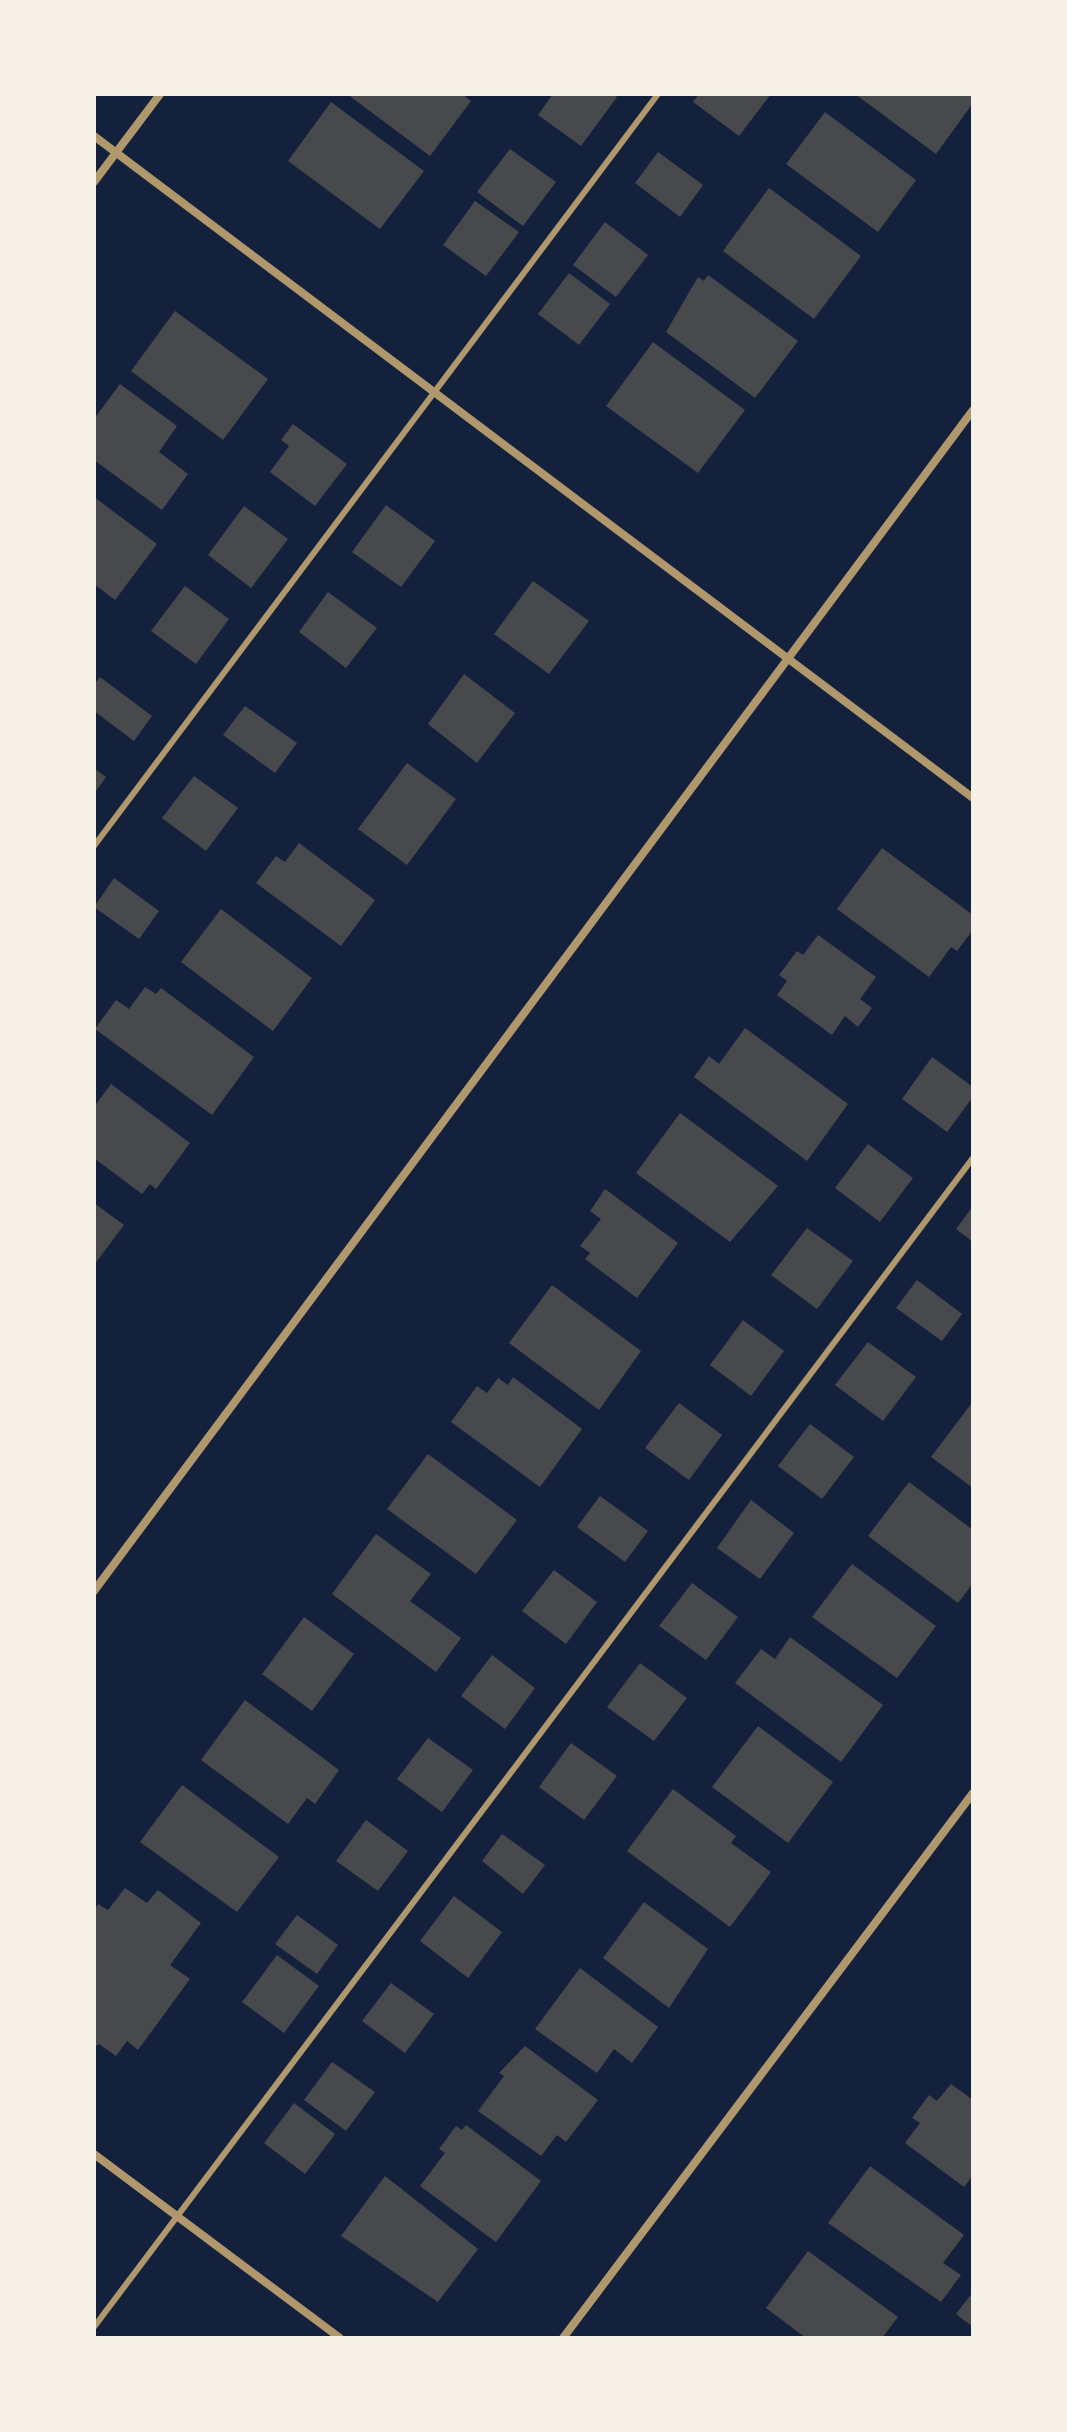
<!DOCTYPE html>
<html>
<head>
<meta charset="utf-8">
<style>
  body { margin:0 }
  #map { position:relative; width:1067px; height:2432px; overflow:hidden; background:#14213d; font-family:"Source Sans 3",sans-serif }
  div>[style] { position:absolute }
  .building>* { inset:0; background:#48494c }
  .service>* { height:6px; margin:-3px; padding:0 3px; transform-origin:3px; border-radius:3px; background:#b1986c }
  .minor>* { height:8px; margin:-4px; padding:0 4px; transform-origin:4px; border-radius:4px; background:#b1986c }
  span { translate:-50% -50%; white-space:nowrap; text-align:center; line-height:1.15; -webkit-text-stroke:7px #f6f1e7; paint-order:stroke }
  .frame { position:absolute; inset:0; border:96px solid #f6f1e7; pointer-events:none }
</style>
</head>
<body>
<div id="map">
  <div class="building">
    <div style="clip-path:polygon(347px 94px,462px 94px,471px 101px,430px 156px)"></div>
    <div style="clip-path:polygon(553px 94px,613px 94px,617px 97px,581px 146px,538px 115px)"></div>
    <div style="clip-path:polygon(699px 94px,771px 94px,739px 136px,693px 102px)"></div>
    <div style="clip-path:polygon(855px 94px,973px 94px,973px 103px,936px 154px)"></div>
    <div style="clip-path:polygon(331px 102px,424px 171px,380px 229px,288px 161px)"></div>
    <div style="clip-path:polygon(825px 112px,916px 180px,878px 232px,786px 164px)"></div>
    <div style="clip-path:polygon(510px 149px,556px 182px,523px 226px,477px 192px)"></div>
    <div style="clip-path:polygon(658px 152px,703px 185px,680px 217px,635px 183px)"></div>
    <div style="clip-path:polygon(769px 188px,861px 256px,814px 319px,723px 251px)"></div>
    <div style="clip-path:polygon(475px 201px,519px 232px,486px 276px,443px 245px)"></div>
    <div style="clip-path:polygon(605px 222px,648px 255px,616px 297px,573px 265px)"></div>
    <div style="clip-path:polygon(569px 273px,610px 304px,579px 345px,538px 314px)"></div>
    <div style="clip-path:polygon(708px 275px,798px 341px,755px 398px,666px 332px,698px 277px,704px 281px)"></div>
    <div style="clip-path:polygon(175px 311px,268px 379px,223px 440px,131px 371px)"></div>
    <div style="clip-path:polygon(653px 342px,745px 410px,698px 473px,606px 406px)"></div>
    <div style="clip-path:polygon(120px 384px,177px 426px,159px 452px,188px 474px,162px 510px,94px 460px,94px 419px)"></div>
    <div style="clip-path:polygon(293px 424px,347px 464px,315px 506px,270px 472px,289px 446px,281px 440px)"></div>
    <div style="clip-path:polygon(94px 497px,157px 544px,115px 600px,94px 584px)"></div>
    <div style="clip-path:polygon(386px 505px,435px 541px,401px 587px,352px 552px)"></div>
    <div style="clip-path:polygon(244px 506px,288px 539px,251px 588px,208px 555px)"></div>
    <div style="clip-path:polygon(533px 581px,589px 621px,549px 674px,494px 634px)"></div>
    <div style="clip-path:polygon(185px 586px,229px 619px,196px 664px,151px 631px)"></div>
    <div style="clip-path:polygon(328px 592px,377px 628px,346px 668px,299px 632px)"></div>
    <div style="clip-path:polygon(464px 674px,515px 713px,477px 763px,428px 724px)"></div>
    <div style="clip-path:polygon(100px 677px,152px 716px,134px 741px,94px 711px,94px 685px)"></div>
    <div style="clip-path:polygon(245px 706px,297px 743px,275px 773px,223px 735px)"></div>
    <div style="clip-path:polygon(407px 763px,456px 799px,407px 865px,358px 829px)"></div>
    <div style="clip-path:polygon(94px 768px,106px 777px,94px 794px)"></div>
    <div style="clip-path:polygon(194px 776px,238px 808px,206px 851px,162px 818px)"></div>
    <div style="clip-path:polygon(299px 843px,375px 900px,341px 946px,256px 883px,276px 856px,285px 862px)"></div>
    <div style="clip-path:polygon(882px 848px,973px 915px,973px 930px,957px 951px,951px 947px,929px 977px,837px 909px)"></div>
    <div style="clip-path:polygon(114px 878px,159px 911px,139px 939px,94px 907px)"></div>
    <div style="clip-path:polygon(221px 909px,312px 978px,273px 1031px,181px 962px)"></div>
    <div style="clip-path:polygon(818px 935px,876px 977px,860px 999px,872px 1008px,858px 1027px,845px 1016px,832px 1035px,777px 995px,787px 981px,779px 975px,797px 951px,803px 955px)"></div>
    <div style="clip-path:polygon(145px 987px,156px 994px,161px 988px,254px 1057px,212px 1115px,95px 1029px,116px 1000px,129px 1009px)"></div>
    <div style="clip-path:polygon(745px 1028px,848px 1104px,807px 1161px,694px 1077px,709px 1056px,719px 1064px)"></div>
    <div style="clip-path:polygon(932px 1057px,973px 1087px,973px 1097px,947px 1132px,902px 1099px)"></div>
    <div style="clip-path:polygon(111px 1084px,190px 1143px,156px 1189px,150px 1184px,142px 1194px,94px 1158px,94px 1107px)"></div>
    <div style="clip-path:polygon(680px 1113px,778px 1186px,730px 1242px,636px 1173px)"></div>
    <div style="clip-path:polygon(868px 1144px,913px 1178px,880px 1222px,835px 1188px)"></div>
    <div style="clip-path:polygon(605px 1189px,678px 1243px,637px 1298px,585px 1259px,590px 1253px,580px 1246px,601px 1219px,590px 1211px)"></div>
    <div style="clip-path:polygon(94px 1203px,124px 1225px,94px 1265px)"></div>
    <div style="clip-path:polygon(973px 1206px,973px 1242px,956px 1229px)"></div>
    <div style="clip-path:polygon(807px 1228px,853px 1261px,817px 1309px,771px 1275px)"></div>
    <div style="clip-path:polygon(917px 1280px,962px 1314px,942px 1341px,896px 1308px)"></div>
    <div style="clip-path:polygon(552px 1285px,641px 1351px,599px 1410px,509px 1343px)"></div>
    <div style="clip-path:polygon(743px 1320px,784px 1351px,751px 1396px,710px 1365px)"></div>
    <div style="clip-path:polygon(868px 1342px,916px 1377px,883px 1421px,835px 1385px)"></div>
    <div style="clip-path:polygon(513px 1377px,582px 1429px,540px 1487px,451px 1422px,477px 1386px,487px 1393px,498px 1378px,508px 1385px)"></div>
    <div style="clip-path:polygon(679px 1403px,722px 1435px,689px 1480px,645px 1448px)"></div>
    <div style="clip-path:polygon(971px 1404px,973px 1405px,973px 1488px,931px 1457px)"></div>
    <div style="clip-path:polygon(810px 1424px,854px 1457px,822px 1499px,778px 1466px)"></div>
    <div style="clip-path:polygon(428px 1454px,517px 1520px,476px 1574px,387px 1509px)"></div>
    <div style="clip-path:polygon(909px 1482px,973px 1530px,973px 1583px,958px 1603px,868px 1536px)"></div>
    <div style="clip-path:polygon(600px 1496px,648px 1531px,625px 1562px,577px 1527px)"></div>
    <div style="clip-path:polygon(751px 1500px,794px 1533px,760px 1579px,717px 1548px)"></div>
    <div style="clip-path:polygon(376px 1534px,431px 1574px,410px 1601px,461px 1638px,436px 1672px,332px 1594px)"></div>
    <div style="clip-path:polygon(852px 1564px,936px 1626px,897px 1678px,812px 1617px)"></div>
    <div style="clip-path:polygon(554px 1570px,597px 1602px,566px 1644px,522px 1611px)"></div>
    <div style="clip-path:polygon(692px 1583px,738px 1617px,706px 1660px,659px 1626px)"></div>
    <div style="clip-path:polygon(304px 1617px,354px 1654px,312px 1711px,262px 1674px)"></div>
    <div style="clip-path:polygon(790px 1637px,883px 1705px,841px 1762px,735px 1683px,761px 1649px,775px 1659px)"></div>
    <div style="clip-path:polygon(492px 1655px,535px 1688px,505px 1729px,461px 1696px)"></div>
    <div style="clip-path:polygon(640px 1663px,687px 1698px,654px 1741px,607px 1707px)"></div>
    <div style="clip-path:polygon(245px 1700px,339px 1770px,315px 1804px,307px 1798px,288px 1824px,201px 1760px)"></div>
    <div style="clip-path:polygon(758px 1726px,833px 1782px,788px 1843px,712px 1787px)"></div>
    <div style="clip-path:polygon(428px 1738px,473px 1770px,442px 1812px,397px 1779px)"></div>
    <div style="clip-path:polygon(571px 1743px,617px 1776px,584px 1820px,539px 1787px)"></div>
    <div style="clip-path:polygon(182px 1785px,279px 1857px,237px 1912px,140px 1842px)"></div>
    <div style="clip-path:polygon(673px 1789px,736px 1836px,731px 1843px,771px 1872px,730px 1927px,627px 1851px)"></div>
    <div style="clip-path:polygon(366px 1820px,408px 1851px,378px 1891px,336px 1861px)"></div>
    <div style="clip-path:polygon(502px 1834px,545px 1865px,523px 1894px,482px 1861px)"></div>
    <div style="clip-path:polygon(125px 1888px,147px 1903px,158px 1890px,201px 1923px,170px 1965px,190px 1979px,138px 2050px,127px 2041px,116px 2056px,99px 2044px,94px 2047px,94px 1910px,98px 1904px,108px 1910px)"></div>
    <div style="clip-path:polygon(454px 1896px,502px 1932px,468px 1978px,420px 1941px)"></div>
    <div style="clip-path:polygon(644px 1902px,708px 1949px,669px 2008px,603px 1958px)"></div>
    <div style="clip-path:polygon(297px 1915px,338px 1945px,317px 1974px,275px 1944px)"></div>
    <div style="clip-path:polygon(277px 1955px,319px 1986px,284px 2033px,242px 2002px)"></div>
    <div style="clip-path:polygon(580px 1968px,658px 2027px,632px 2063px,614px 2049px,597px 2073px,535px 2029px)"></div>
    <div style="clip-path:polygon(391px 1983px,434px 2014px,405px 2053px,362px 2021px)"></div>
    <div style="clip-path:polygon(525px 2046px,598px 2100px,566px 2142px,557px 2135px,541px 2156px,478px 2111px,504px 2076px,499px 2073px)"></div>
    <div style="clip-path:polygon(332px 2062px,375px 2092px,346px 2131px,304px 2100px)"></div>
    <div style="clip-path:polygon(951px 2084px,973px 2100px,973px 2175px,964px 2187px,905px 2143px,920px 2123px,912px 2118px,929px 2095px,937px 2101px)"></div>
    <div style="clip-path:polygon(294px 2103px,335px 2134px,305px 2174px,264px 2143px)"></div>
    <div style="clip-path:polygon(466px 2125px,541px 2181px,496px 2242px,420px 2186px,445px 2153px,439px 2149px,456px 2126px,462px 2130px)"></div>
    <div style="clip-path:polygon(870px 2166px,964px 2235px,943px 2263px,961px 2275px,941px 2302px,828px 2223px)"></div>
    <div style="clip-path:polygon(385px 2176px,478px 2249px,438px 2302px,341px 2236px)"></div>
    <div style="clip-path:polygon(808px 2251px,898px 2317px,882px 2338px,806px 2338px,766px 2308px)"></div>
    <div style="clip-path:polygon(973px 2292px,973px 2327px,956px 2314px)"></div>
  </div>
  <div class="service">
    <div style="left:94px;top:846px;width:940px;rotate:-53.13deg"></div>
    <div style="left:94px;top:2327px;width:1463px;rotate:-53.06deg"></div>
  </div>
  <div class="minor">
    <div style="left:94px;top:136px;width:1100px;rotate:36.98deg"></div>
    <div style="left:94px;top:182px;width:110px;rotate:-53.1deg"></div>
    <div style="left:94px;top:1591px;width:1472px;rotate:-53.34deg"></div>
    <div style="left:94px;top:2154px;width:307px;rotate:36.8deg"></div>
    <div style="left:563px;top:2338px;width:682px;rotate:-53.05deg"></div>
  </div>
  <div class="frame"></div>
</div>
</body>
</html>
